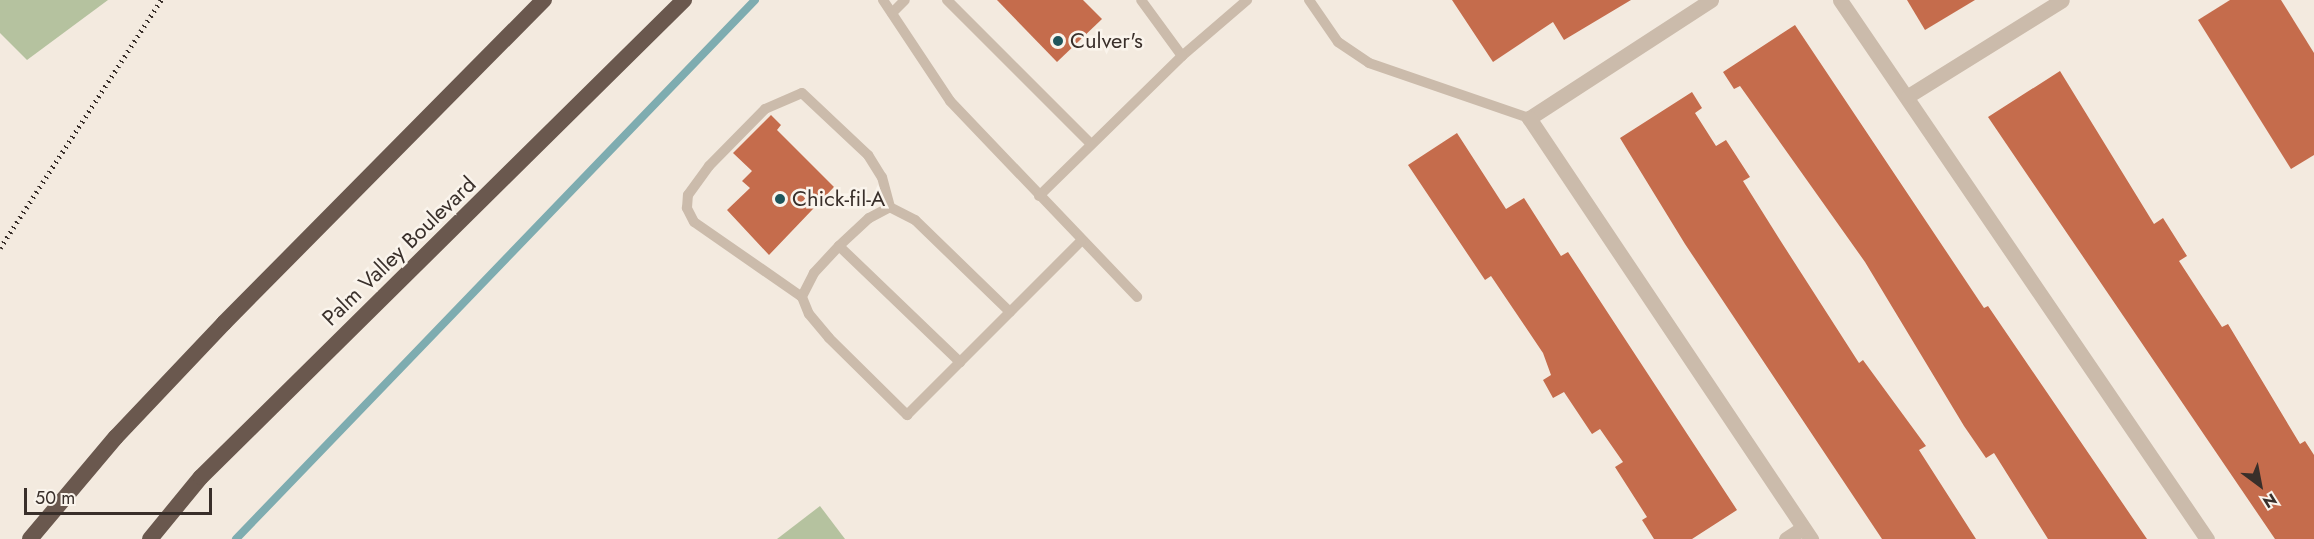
<!DOCTYPE html>
<html>
<head>
<meta charset="utf-8">
<style>
  body { margin:0 }
  #map { position:relative; width:2314px; height:539px; overflow:hidden; background:#f3eadf; font-family:Jost,sans-serif }
  div>[style] { position:absolute }
  .green>* { inset:0; background:#b5c29f }
  .stream>* { height:8px; margin:-4px; padding:0 4px; transform-origin:4px; border-radius:4px; background:#7eacb0 }
  .building>* { inset:0; background:#c56c4c }
  .service>* { height:10px; margin:-5px; padding:0 5px; transform-origin:5px; border-radius:5px; background:#cbbbab }
  .minor>* { height:15px; margin:-7.5px; padding:0 7.5px; transform-origin:7.5px; border-radius:7.5px; background:#cbbbab }
  .trunk>* { height:16px; margin:-8px; padding:0 8px; transform-origin:8px; border-radius:8px; background:#6a584e }
  .rail>* { height:4.5px; margin-top:-2.25px; transform-origin:0; background:repeating-linear-gradient(90deg,#392f2a 0 1.5px,transparent 0 6px) }
  .dots>* { width:16px; height:16px; translate:-50% -50%; box-sizing:border-box; border:3px solid #faf4ec; border-radius:50% }
  span { translate:-50% -50%; white-space:nowrap; text-align:center; line-height:1.15; -webkit-text-stroke:5px #faf4ec; paint-order:stroke }
  .poi-label { font-size:22px; color:#392f2a }
  .left { translate:0 -50%; text-align:left }
  .street-label { font-size:22px; color:#392f2a }
  .north { position:absolute; left:2230px; top:455px; width:60px; height:60px; -webkit-text-stroke:4px #faf4ec; paint-order:stroke; rotate:148deg; font-size:16px; font-weight:700; line-height:24px; text-align:center; color:#392f2a }
  .north::after { content:''; display:block; margin:auto; width:21px; height:27px; background:#392f2a; clip-path:polygon(50% 0,100% 100%,50% 72%,0 100%) }
  .scale { position:absolute; left:24px; top:488px; width:188px; height:27px; box-sizing:border-box; border:3px solid #392f2a; border-top:0; padding-left:8px; font-size:18px; line-height:21px; white-space:nowrap; color:#392f2a; -webkit-text-stroke:4px #faf4ec; paint-order:stroke }
</style>
</head>
<body>
<div id="map">
  <div class="green">
    <div style="clip-path:polygon(0 0,108px 0,27px 60px,0 33px)"></div>
    <div style="clip-path:polygon(820px 506px,845px 539px,777px 539px)"></div>
  </div>
  <div class="stream">
    <div style="left:236px;top:539px;width:748px;rotate:-46.08deg"></div>
  </div>
  <div class="building">
    <div style="clip-path:polygon(997px 0,1083px 0,1102px 19px,1057px 62px)"></div>
    <div style="clip-path:polygon(1452px 0,1631px 0,1564px 40px,1553px 22px,1493px 62px)"></div>
    <div style="clip-path:polygon(1907px 0,1975px 0,1925px 30px)"></div>
    <div style="clip-path:polygon(2230px 0,2281px 0,2314px 53px,2314px 155px,2291px 169px,2198px 20px)"></div>
    <div style="clip-path:polygon(1795px 25px,1984px 308px,1988px 306px,2147px 539px,2048px 539px,1994px 453px,1986px 458px,1964px 426px,1865px 262px,1740px 86px,1734px 89px,1723px 72px)"></div>
    <div style="clip-path:polygon(2060px 71px,2154px 224px,2163px 218px,2187px 256px,2179px 261px,2222px 327px,2228px 324px,2300px 444px,2305px 441px,2314px 455px,2314px 539px,2275px 539px,1988px 117px)"></div>
    <div style="clip-path:polygon(1692px 92px,1702px 108px,1695px 113px,1716px 146px,1726px 140px,1750px 177px,1743px 181px,1780px 240px,1859px 363px,1863px 360px,1926px 446px,1919px 450px,1976px 539px,1882px 539px,1685px 244px,1620px 138px)"></div>
    <div style="clip-path:polygon(771px 115px,781px 125px,777px 130px,834px 187px,769px 255px,727px 210px,750px 188px,742px 181px,752px 171px,733px 153px)"></div>
    <div style="clip-path:polygon(1457px 133px,1506px 209px,1524px 198px,1561px 256px,1568px 252px,1737px 510px,1692px 539px,1654px 539px,1642px 520px,1647px 517px,1615px 467px,1623px 462px,1600px 429px,1592px 434px,1564px 392px,1553px 398px,1543px 380px,1551px 375px,1543px 353px,1491px 276px,1485px 280px,1408px 165px)"></div>
  </div>
  <div class="service">
    <div style="left:883px;top:0;width:121px;rotate:56.4deg"></div>
    <div style="left:950px;top:101px;width:271px;rotate:46.3deg"></div>
    <div style="left:947px;top:0;width:204px;rotate:45deg"></div>
    <div style="left:1309px;top:0;width:51px;rotate:55.4deg"></div>
    <div style="left:1338px;top:42px;width:37px;rotate:34deg"></div>
    <div style="left:1369px;top:63px;width:169px;rotate:19deg"></div>
    <div style="left:892px;top:13px;width:18px;rotate:-45deg"></div>
    <div style="left:1182px;top:56px;width:86px;rotate:-40.7deg"></div>
    <div style="left:1039px;top:196px;width:200px;rotate:-44.4deg"></div>
    <div style="left:1182px;top:56px;width:69px;rotate:-126.2deg"></div>
    <div style="left:839px;top:246px;width:168px;rotate:43.8deg"></div>
    <div style="left:802px;top:297px;width:131px;rotate:-145.2deg"></div>
    <div style="left:694px;top:222px;width:16px;rotate:-117deg"></div>
    <div style="left:687px;top:208px;width:13px;rotate:-86deg"></div>
    <div style="left:688px;top:195px;width:36px;rotate:-54deg"></div>
    <div style="left:709px;top:166px;width:80px;rotate:-45.5deg"></div>
    <div style="left:765px;top:109px;width:40px;rotate:-23.4deg"></div>
    <div style="left:802px;top:93px;width:91px;rotate:43.2deg"></div>
    <div style="left:868px;top:155px;width:26px;rotate:58deg"></div>
    <div style="left:882px;top:177px;width:31px;rotate:75deg"></div>
    <div style="left:1010px;top:312px;width:132px;rotate:-135.9deg"></div>
    <div style="left:915px;top:220px;width:28px;rotate:-153deg"></div>
    <div style="left:890px;top:207px;width:24px;rotate:152deg"></div>
    <div style="left:869px;top:218px;width:41px;rotate:137deg"></div>
    <div style="left:839px;top:246px;width:37px;rotate:133deg"></div>
    <div style="left:814px;top:273px;width:27px;rotate:117deg"></div>
    <div style="left:802px;top:297px;width:18px;rotate:68deg"></div>
    <div style="left:809px;top:314px;width:31px;rotate:50deg"></div>
    <div style="left:829px;top:338px;width:110px;rotate:44.6deg"></div>
    <div style="left:907px;top:415px;width:246px;rotate:-45deg"></div>
  </div>
  <div class="minor">
    <div style="left:1711px;top:0;width:217px;rotate:147deg"></div>
    <div style="left:1529px;top:118px;width:507px;rotate:56.18deg"></div>
    <div style="left:1840px;top:0;width:652px;rotate:55.75deg"></div>
    <div style="left:1908px;top:96px;width:181px;rotate:-31.9deg"></div>
    <div style="left:1786px;top:539px;width:20px;rotate:-33deg"></div>
  </div>
  <div class="trunk">
    <div style="left:30px;top:539px;width:133px;rotate:-49.9deg"></div>
    <div style="left:116px;top:437px;width:157px;rotate:-46.5deg"></div>
    <div style="left:224px;top:323px;width:455px;rotate:-45.3deg"></div>
    <div style="left:150px;top:539px;width:80px;rotate:-50.6deg"></div>
    <div style="left:201px;top:477px;width:679px;rotate:-44.64deg"></div>
  </div>
  <div class="rail">
    <div style="left:0;top:248px;width:296px;rotate:-57deg"></div>
  </div>
  <div class="dots">
    <div style="left:1058px;top:41px;background:#20555b"></div>
    <div style="left:780px;top:199px;background:#20555b"></div>
  </div>
  <div class="poi-label">
    <span class="left" style="left:1070px;top:41px">Culver's</span>
    <span class="left" style="left:792px;top:199px">Chick-fil-A</span>
  </div>
  <div class="street-label">
    <span style="left:399px;top:251px;rotate:-44deg">Palm Valley Boulevard</span>
  </div>
  <div class="north">N</div>
  <div class="scale">50 m</div>
</div>
</body>
</html>
